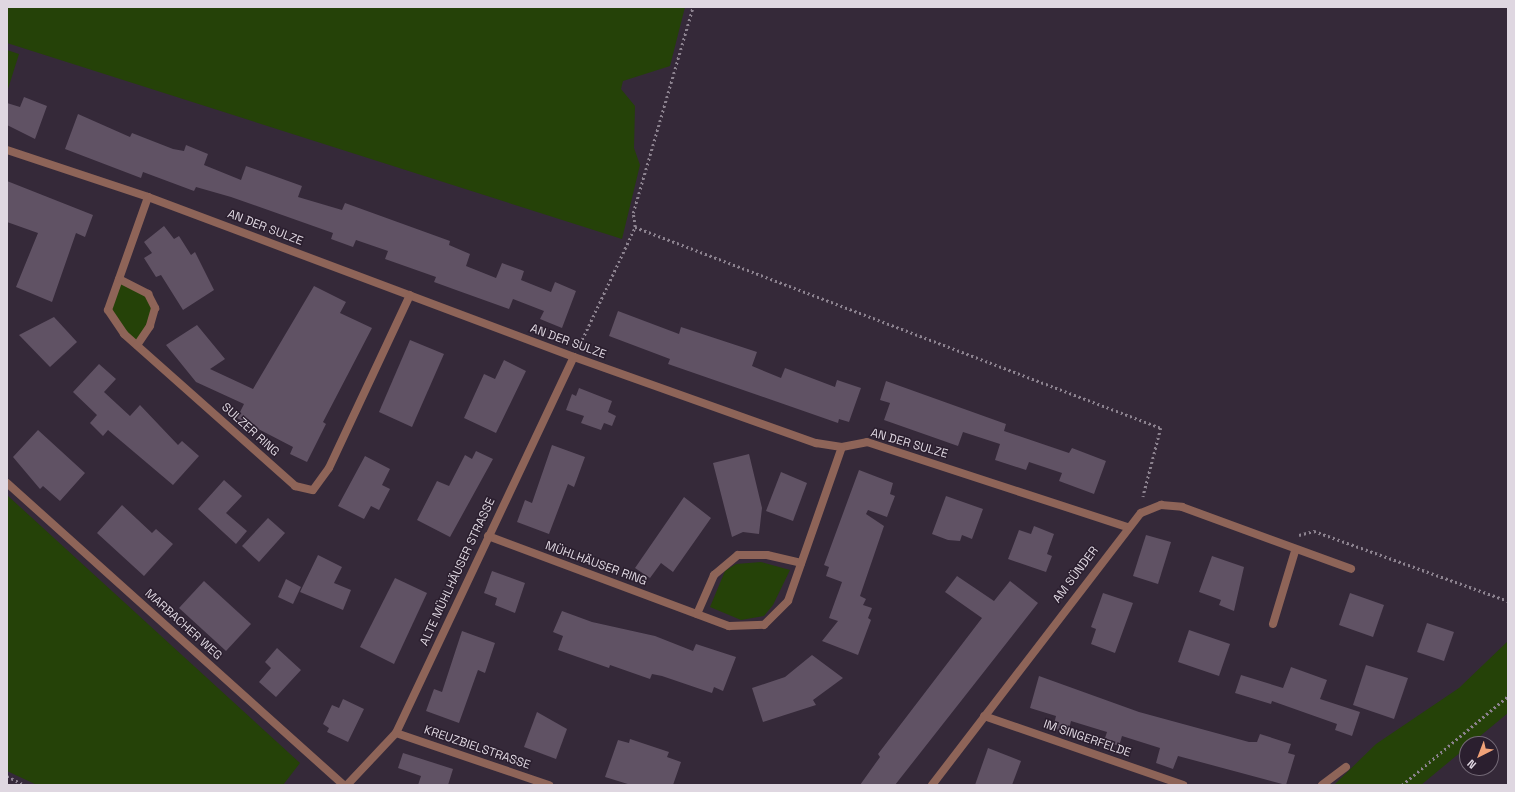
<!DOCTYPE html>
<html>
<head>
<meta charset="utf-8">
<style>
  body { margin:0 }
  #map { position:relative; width:1515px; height:792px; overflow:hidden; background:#352939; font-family:"Space Grotesk",sans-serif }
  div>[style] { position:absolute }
  .green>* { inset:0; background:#254208 }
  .building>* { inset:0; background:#605264 }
  .path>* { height:2.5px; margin-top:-1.25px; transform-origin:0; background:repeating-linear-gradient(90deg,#8c828f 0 2px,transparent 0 5px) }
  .minor>* { height:8px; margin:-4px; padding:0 4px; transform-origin:4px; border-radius:4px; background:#8e6458 }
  span { translate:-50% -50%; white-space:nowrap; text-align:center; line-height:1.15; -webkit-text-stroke:3px #2b1f2f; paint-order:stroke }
  .street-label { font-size:12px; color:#dfd7e1 }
  .frame { position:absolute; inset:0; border:8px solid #dfd7e1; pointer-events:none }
  .north { position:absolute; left:1459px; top:736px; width:40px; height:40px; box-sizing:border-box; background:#2b1f2f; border:1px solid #736976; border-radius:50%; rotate:222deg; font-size:11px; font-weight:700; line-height:16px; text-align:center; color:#dfd7e1 }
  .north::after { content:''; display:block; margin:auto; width:14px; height:18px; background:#f0a278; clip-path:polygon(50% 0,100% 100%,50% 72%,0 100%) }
</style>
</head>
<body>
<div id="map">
  <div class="green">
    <div style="clip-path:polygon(7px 7px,685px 7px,670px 66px,623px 81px,621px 89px,635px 106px,634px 148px,640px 165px,622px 239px,7px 43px)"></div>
    <div style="clip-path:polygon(7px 50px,19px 54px,7px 92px)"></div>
    <div style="clip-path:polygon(119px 279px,139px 287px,155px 308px,137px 345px,108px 310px)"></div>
    <div style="clip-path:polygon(7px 495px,300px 763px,283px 785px,37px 785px,7px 771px)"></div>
    <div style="clip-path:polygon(761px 562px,790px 570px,773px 605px,764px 616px,741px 620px,710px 607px,725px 571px,736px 564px)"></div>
    <div style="clip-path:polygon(1508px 641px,1508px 713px,1421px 785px,1334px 785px,1376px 744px,1459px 688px)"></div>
  </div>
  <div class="building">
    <div style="clip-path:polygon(24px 97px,47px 106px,35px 139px,7px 125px,7px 103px,20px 107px)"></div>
    <div style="clip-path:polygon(78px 114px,130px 137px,132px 133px,173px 149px,184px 151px,186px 145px,208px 154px,204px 165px,241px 180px,246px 166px,302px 186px,298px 197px,342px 210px,345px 203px,450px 241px,449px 245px,470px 254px,466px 266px,496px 278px,502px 263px,524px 271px,521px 280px,551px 292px,555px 282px,576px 291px,562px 328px,540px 319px,544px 311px,513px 299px,509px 309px,456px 290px,434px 282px,436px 277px,385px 259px,388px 251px,356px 240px,353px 247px,331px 239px,333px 233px,231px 197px,196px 187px,194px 191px,143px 172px,141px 178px,65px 149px)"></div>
    <div style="clip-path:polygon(7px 181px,93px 215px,85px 237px,76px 233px,52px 302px,16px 287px,38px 233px,7px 222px)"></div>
    <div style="clip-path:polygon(164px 226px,174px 239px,179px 236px,191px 255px,195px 252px,214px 290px,183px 310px,161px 275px,156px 277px,144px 258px,152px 253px,144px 242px)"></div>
    <div style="clip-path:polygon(314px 286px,346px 302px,340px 313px,372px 328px,323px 422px,326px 424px,307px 462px,290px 454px,293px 447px,237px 418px,244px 404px,196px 382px,166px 345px,197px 325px,225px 359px,210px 369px,253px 389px)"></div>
    <div style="clip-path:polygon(618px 311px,679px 334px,681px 327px,757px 352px,752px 366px,781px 378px,785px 368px,835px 387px,837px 380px,861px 388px,849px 422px,839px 419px,838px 423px,668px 364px,670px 359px,609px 336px)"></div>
    <div style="clip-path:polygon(54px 317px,77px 342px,50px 367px,19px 335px)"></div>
    <div style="clip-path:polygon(410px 340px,444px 354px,412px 427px,379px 412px)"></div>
    <div style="clip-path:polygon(504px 360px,526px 371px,496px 433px,464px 418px,484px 374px,495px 379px)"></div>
    <div style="clip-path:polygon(99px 364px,116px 379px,104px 392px,130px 416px,140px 405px,178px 445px,182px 441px,199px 456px,173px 485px,108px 430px,103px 436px,90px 423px,97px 415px,73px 392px)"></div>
    <div style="clip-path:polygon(886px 381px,1006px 424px,1004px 431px,1069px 453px,1072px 448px,1106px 461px,1094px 494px,1059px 481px,1062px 473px,1029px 462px,1026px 470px,995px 460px,1000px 444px,963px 432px,958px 446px,884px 420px,890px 403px,880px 400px)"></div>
    <div style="clip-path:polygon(579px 388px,612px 401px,608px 412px,616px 416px,612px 426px,604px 423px,601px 430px,581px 423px,584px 416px,566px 410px,572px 394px,576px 396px)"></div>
    <div style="clip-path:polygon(38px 430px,85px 473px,60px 501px,43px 486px,40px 489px,13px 457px)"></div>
    <div style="clip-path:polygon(552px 445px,585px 457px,574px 487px,568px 484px,549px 534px,517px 522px,525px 500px,532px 503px)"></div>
    <div style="clip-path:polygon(476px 451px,493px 459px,450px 537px,417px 520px,437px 481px,449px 486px,465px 455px,472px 459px)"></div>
    <div style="clip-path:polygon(749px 454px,762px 508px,759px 534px,743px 532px,732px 537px,713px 463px)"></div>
    <div style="clip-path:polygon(365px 456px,390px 469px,382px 485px,390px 489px,379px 510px,371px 506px,364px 519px,338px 506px)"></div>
    <div style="clip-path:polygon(859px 470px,893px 483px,890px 494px,895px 496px,887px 517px,868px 510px,866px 514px,884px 526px,860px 596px,866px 599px,863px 605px,872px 608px,868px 618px,871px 620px,858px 655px,822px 641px,838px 621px,829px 618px,842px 582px,826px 576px,829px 567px,824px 565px)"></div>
    <div style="clip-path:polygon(781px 472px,807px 483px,793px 521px,766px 511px)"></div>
    <div style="clip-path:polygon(224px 480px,242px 496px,226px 513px,247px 531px,236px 544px,198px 509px)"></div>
    <div style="clip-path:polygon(946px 496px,983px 509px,972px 539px,962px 535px,960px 541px,948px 540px,932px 534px)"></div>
    <div style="clip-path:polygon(684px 497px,711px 518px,673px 572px,661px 563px,650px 578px,635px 568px)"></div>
    <div style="clip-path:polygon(122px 505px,152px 533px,156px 529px,173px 544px,144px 576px,97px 533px)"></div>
    <div style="clip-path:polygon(268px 518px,285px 533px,259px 562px,242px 546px)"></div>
    <div style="clip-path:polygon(1034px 526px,1054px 534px,1047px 554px,1052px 556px,1046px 572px,1008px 559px,1019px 530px,1031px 534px)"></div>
    <div style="clip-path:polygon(1146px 535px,1171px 542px,1158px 584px,1133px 576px)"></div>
    <div style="clip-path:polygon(318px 555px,342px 567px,334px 583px,351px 590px,343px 610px,300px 592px)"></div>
    <div style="clip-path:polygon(1212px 556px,1244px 567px,1234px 611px,1219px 605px,1221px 600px,1199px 592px)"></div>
    <div style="clip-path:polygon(492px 571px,525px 583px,515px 613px,495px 605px,497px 598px,484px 593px)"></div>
    <div style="clip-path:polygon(957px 576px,994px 601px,1010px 581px,1038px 603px,895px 785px,860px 785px,880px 757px,878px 754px,982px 618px,945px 592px)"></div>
    <div style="clip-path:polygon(395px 578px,427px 593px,394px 664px,360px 647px)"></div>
    <div style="clip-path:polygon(286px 579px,301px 587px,293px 604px,278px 597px)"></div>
    <div style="clip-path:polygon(204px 581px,251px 624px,226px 651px,179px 608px)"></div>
    <div style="clip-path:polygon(1103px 593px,1133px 603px,1115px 653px,1091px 644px,1096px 629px,1091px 627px)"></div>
    <div style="clip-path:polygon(1350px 593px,1384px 605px,1373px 637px,1339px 625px)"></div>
    <div style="clip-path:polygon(562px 611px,592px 622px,655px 636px,693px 651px,696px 644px,736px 657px,723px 691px,714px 687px,712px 693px,662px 676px,652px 674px,650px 679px,610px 665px,609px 668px,558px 650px,563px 636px,553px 632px)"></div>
    <div style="clip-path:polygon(1427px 623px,1454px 632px,1444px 661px,1417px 652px)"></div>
    <div style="clip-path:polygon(1189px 630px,1230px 644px,1219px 676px,1178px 662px)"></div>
    <div style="clip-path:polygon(462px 631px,495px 643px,485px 673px,478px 670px,459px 723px,426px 711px,434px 689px,442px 692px)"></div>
    <div style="clip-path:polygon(277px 648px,301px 670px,276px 697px,259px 682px,271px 668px,265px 662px)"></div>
    <div style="clip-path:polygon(812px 655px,843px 678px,813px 700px,816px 705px,763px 722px,752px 688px,785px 677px)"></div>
    <div style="clip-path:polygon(1366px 665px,1408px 678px,1394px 719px,1353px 705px)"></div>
    <div style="clip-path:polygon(1291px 667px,1327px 680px,1320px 699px,1360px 712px,1352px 736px,1335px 730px,1337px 724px,1272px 701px,1271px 704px,1235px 693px,1241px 675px,1283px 688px)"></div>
    <div style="clip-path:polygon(1039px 676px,1139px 712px,1249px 742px,1257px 742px,1260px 734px,1291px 744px,1288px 753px,1295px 755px,1286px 785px,1178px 756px,1173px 769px,1156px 763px,1160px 748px,1122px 736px,1119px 746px,1104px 741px,1107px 732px,1071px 721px,1068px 733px,1053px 728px,1056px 716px,1030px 708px)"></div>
    <div style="clip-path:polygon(343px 699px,364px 709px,348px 742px,327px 732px,329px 728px,323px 724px,332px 705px,339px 708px)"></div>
    <div style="clip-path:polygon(537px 712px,567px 729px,556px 759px,524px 747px)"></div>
    <div style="clip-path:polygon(630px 739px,669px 752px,667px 757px,681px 762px,673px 785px,631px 785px,605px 777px,618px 740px,629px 743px)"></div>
    <div style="clip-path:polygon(988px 748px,1021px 761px,1012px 785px,975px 785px)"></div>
    <div style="clip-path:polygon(403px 753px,453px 769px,448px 785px,418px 785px,421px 776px,398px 768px)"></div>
  </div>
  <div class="path">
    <div style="left:635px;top:227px;width:563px;rotate:20.91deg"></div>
    <div style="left:1161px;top:428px;width:71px;rotate:104.6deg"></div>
    <div style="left:580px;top:344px;width:129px;rotate:-64.8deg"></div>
    <div style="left:635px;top:227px;width:14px;rotate:-98deg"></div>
    <div style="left:633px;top:213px;width:215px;rotate:-73.8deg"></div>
    <div style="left:1299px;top:535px;width:16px;rotate:-15deg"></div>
    <div style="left:1314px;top:531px;width:206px;rotate:19.8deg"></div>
    <div style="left:7px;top:776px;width:20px;rotate:27deg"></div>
    <div style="left:1402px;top:785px;width:138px;rotate:-40deg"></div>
  </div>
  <div class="minor">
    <div style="left:7px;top:150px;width:149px;rotate:18.4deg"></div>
    <div style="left:148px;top:197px;width:455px;rotate:20.6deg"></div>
    <div style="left:574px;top:357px;width:257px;rotate:19.6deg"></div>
    <div style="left:816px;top:443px;width:26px;rotate:9deg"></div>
    <div style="left:842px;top:447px;width:25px;rotate:-11deg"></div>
    <div style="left:867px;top:442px;width:274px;rotate:18.1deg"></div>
    <div style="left:148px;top:197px;width:120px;rotate:109.5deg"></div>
    <div style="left:108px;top:310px;width:29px;rotate:56deg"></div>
    <div style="left:124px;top:334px;width:229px;rotate:41.6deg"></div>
    <div style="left:295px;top:486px;width:18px;rotate:13deg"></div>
    <div style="left:313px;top:490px;width:27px;rotate:-54deg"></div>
    <div style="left:329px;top:468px;width:191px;rotate:-64.9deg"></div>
    <div style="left:119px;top:279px;width:33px;rotate:27deg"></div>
    <div style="left:148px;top:294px;width:16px;rotate:63deg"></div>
    <div style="left:155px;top:308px;width:19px;rotate:106deg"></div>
    <div style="left:150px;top:326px;width:23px;rotate:124deg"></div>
    <div style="left:7px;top:483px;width:453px;rotate:41.9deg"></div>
    <div style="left:488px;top:536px;width:257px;rotate:20.5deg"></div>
    <div style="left:729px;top:626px;width:35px;rotate:-2deg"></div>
    <div style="left:764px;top:625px;width:34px;rotate:-45deg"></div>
    <div style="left:788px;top:601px;width:163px;rotate:-70.7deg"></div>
    <div style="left:697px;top:614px;width:43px;rotate:-66.4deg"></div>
    <div style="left:714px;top:575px;width:31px;rotate:-40deg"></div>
    <div style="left:738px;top:555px;width:29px"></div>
    <div style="left:767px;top:555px;width:35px;rotate:13deg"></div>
    <div style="left:1273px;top:624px;width:76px;rotate:-73.2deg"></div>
    <div style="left:984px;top:716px;width:211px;rotate:19.1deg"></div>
    <div style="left:396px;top:733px;width:162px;rotate:18.8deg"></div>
    <div style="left:347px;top:785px;width:71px;rotate:-46.7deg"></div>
    <div style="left:396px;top:733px;width:416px;rotate:-64.7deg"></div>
    <div style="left:932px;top:785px;width:343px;rotate:-52.5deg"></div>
    <div style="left:1141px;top:513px;width:22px;rotate:-22deg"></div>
    <div style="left:1161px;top:505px;width:21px;rotate:5deg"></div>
    <div style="left:1182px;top:507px;width:180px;rotate:20.1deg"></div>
    <div style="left:1322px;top:785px;width:30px;rotate:-37deg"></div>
  </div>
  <div class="street-label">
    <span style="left:265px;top:228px;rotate:21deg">AN DER SULZE</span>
    <span style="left:568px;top:342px;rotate:20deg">AN DER SULZE</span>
    <span style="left:250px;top:430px;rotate:42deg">SULZER RING</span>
    <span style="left:909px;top:444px;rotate:16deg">AN DER SULZE</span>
    <span style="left:596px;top:564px;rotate:20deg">MÜHLHÄUSER RING</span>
    <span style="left:458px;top:572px;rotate:-65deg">ALTE MÜHLHÄUSER STRASSE</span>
    <span style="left:1076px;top:575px;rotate:-53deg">AM SÜNDER</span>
    <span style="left:183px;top:625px;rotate:42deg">MARBACHER WEG</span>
    <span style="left:1087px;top:739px;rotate:19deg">IM SINGERFELDE</span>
    <span style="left:477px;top:748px;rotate:19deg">KREUZBIELSTRASSE</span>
  </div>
  <div class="frame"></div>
  <div class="north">N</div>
</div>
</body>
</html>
